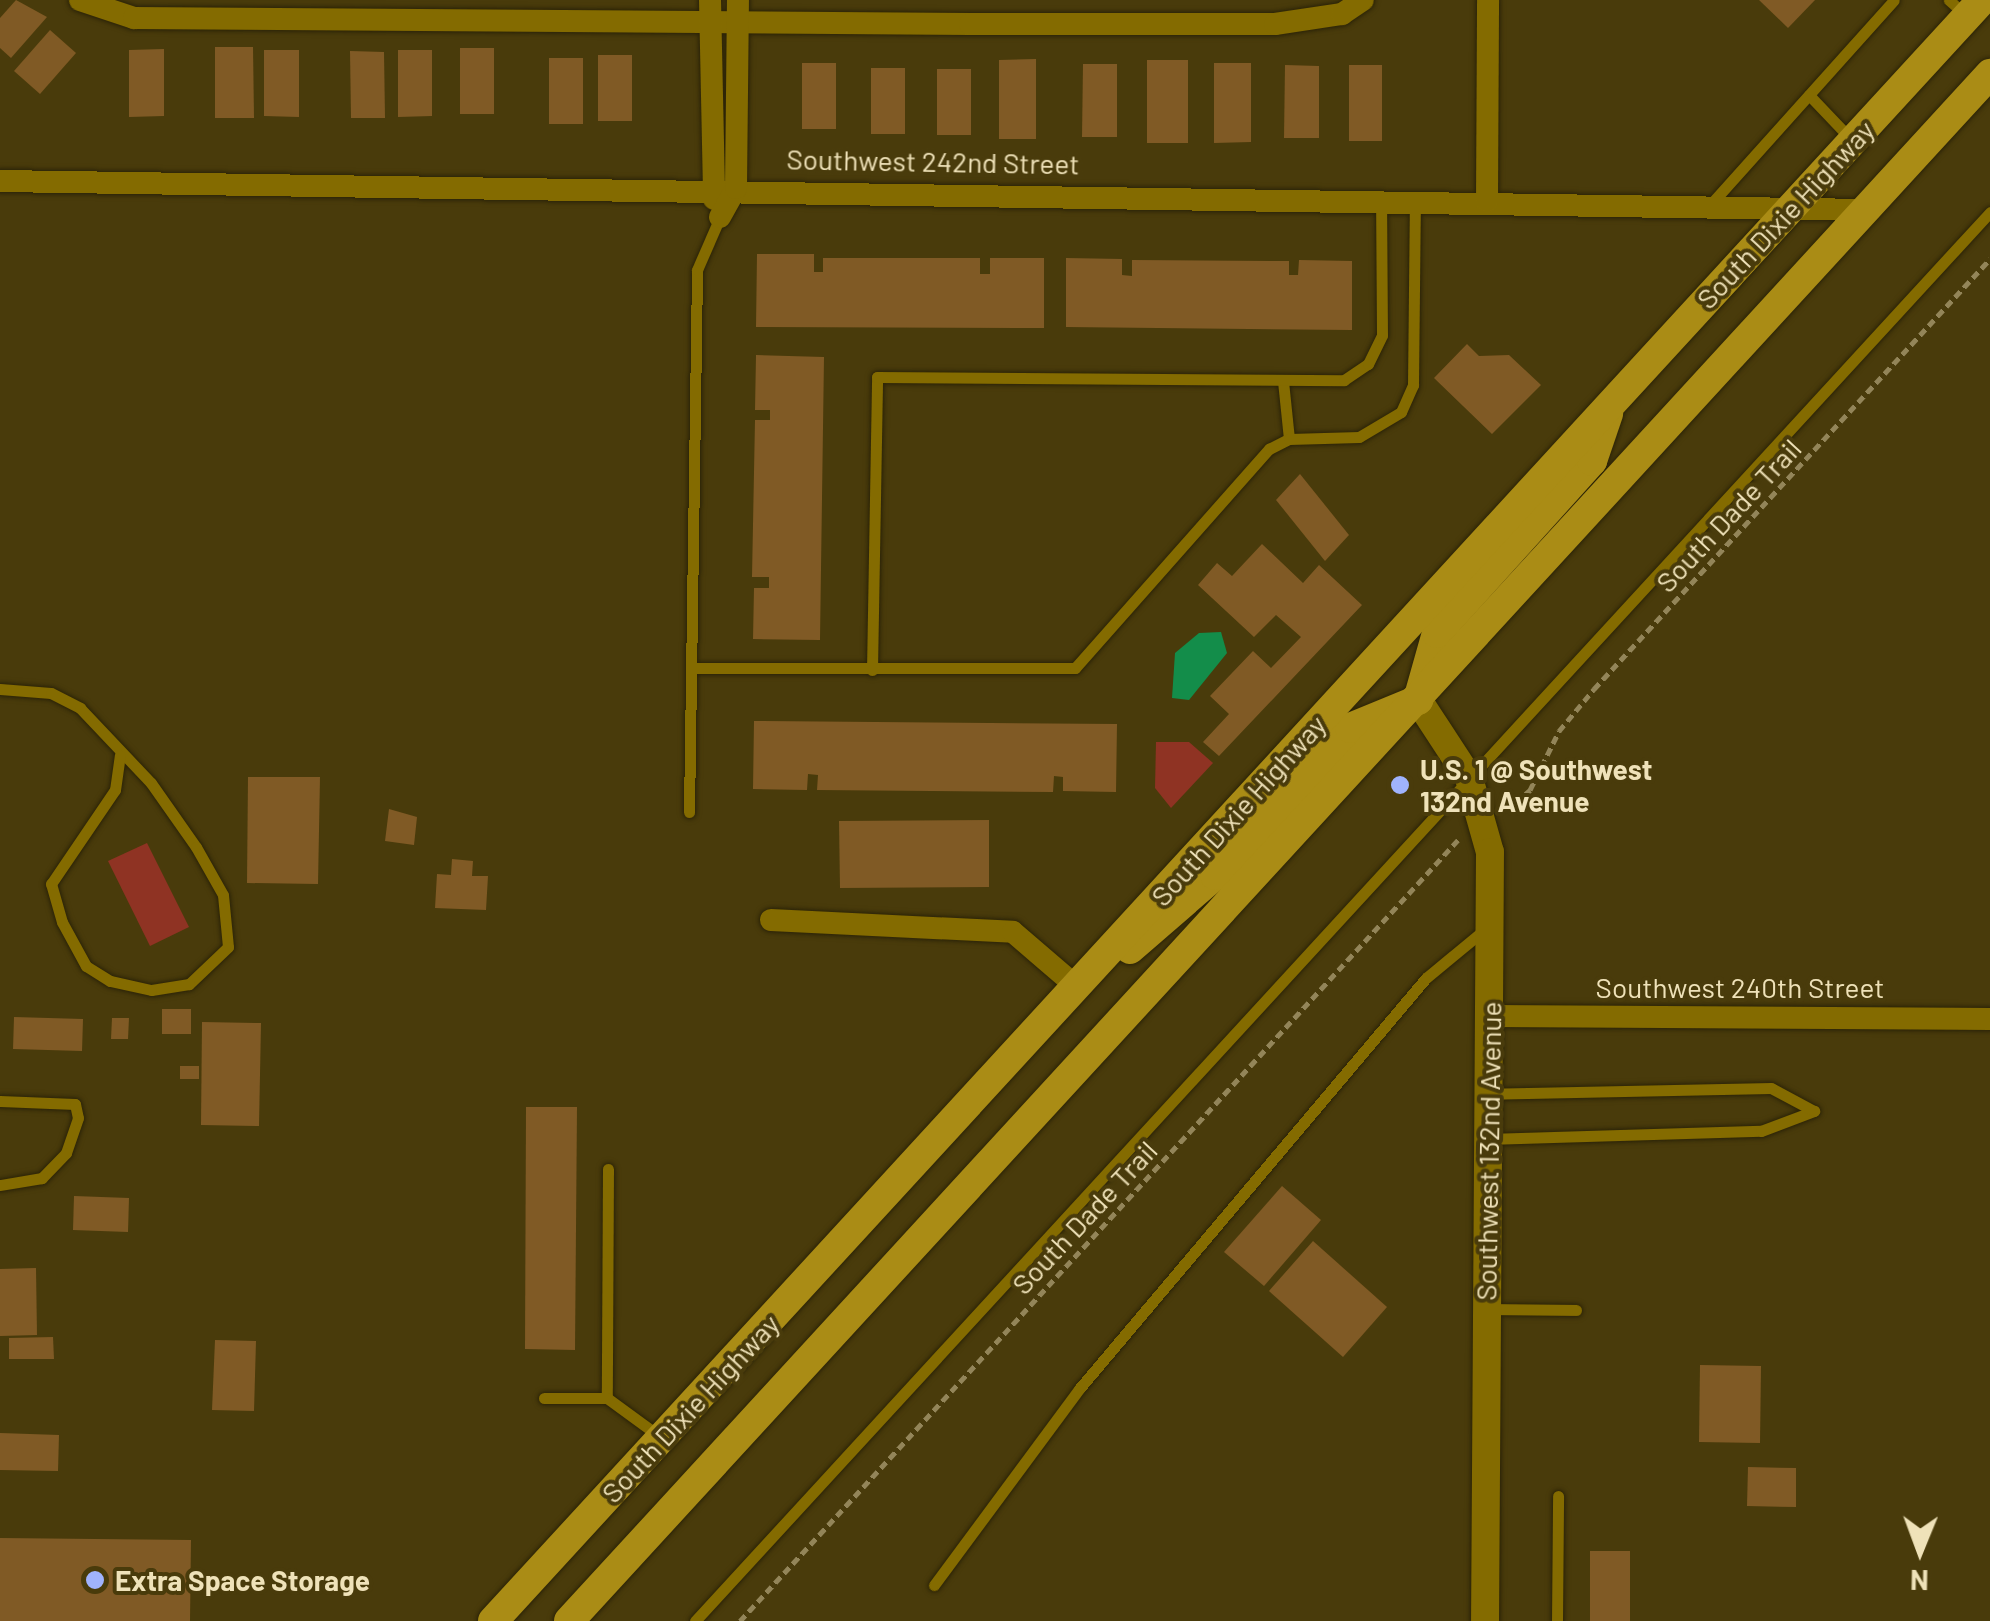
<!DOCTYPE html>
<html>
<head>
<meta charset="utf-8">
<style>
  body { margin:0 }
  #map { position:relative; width:1990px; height:1621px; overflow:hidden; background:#493b0b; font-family:Barlow,sans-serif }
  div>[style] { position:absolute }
  .green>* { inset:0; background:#8f3323 }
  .water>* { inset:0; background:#138d4a }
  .building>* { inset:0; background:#805a25 }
  .path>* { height:5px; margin-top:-2.5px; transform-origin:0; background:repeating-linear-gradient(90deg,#938559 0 8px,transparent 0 13px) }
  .roads { filter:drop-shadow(0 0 2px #2b2307) drop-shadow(0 0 2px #2b2307) }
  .service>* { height:11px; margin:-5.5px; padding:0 5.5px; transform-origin:5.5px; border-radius:5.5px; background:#846b00 }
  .minor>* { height:22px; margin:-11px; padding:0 11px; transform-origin:11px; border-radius:11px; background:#846b00 }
  .tertiary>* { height:28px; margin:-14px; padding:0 14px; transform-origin:14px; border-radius:14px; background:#846b00 }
  .trunk>* { height:30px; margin:-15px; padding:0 15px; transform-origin:15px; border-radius:15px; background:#aa8c15 }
  .dots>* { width:28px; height:28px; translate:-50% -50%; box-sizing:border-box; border:5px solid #493b0b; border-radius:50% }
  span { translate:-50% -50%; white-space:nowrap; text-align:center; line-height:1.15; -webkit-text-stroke:8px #493b0b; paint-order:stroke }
  .street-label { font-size:28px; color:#efe2b9 }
  .poi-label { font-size:28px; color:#efe2b9; font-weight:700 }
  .left { translate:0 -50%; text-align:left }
  .north { position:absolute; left:1870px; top:1501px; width:100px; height:100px; -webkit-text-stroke:8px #493b0b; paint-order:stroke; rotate:181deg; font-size:28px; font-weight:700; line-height:40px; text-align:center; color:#efe2b9 }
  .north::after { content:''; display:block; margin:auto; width:35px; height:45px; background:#efe2b9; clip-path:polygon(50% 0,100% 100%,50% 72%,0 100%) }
</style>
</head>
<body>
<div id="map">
  <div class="green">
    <div style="clip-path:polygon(1156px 742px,1189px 742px,1213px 763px,1171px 808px,1155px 788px)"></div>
    <div style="clip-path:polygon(147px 843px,189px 927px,150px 946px,108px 861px)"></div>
  </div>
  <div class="water">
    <div style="clip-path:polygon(1221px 632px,1227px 653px,1189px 700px,1172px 698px,1175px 653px,1199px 633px)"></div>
  </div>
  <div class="building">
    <div style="clip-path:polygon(16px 0,47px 17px,11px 58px,0 48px,0 18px)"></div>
    <div style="clip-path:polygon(1759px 0,1815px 0,1788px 28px)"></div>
    <div style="clip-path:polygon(50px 30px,76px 53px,40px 94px,14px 71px)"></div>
    <div style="clip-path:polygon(215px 47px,253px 47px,254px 118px,215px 118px)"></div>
    <div style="clip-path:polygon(460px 48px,494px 48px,494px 114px,460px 114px)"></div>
    <div style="clip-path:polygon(164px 49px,164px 116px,129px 117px,129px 50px)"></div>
    <div style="clip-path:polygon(264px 50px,299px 50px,299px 117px,264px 116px)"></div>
    <div style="clip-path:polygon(398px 50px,432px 50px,432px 116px,398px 117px)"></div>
    <div style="clip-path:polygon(350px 51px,384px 52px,385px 118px,351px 118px)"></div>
    <div style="clip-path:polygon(598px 55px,632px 55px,632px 121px,598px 121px)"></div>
    <div style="clip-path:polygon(549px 58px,583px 58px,583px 124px,549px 124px)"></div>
    <div style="clip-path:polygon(1036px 59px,1036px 139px,999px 139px,999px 60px)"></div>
    <div style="clip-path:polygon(1147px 60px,1188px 60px,1188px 143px,1147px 143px)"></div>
    <div style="clip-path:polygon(802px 63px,836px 63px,836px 129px,802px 129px)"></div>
    <div style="clip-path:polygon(1214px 63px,1251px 63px,1251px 142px,1214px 143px)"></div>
    <div style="clip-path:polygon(1083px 64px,1117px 64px,1117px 137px,1082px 137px)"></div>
    <div style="clip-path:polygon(1285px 65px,1319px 66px,1319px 138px,1284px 138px)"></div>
    <div style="clip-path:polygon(1349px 65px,1382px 65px,1382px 141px,1349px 141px)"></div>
    <div style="clip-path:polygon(871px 68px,905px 68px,905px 134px,871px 134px)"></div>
    <div style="clip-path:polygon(937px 69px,971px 69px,971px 135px,937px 135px)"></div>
    <div style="clip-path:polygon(757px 254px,814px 254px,814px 272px,823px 272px,823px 258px,980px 258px,980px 274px,990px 274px,990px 258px,1044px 258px,1044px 328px,756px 327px)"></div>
    <div style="clip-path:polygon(1066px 258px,1122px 259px,1122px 275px,1132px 276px,1132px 260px,1289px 261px,1289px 275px,1298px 275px,1299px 260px,1352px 261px,1352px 330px,1066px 327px)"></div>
    <div style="clip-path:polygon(1467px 344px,1479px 356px,1509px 355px,1541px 385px,1492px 434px,1434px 378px)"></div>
    <div style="clip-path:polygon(756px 355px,824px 357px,820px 640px,753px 639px,754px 588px,769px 588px,769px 577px,752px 577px,755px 420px,770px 420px,770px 410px,755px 410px)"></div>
    <div style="clip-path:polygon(1300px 474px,1349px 535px,1325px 561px,1276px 500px)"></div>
    <div style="clip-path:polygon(1262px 544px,1303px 583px,1319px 565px,1362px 605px,1219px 756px,1203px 742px,1229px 714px,1210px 696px,1253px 651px,1271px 668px,1301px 637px,1276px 615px,1254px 637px,1198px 585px,1217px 563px,1232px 576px)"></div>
    <div style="clip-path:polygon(754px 721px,1117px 724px,1116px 792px,1063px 791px,1063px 777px,1054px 776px,1053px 792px,817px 790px,818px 775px,808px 774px,807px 790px,753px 789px)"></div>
    <div style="clip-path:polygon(248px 777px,320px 777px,318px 884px,247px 883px)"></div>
    <div style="clip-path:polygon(389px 809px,417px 817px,414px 845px,385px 841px)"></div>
    <div style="clip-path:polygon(989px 820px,989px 887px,840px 888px,839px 821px)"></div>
    <div style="clip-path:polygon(452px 859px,473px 861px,472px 876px,488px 876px,486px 910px,435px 908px,437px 874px,451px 875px)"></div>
    <div style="clip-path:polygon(162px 1009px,191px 1009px,191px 1034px,162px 1034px)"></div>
    <div style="clip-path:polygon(14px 1017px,83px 1019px,82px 1051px,13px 1049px)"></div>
    <div style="clip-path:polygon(112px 1018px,129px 1018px,128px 1039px,111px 1039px)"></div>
    <div style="clip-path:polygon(202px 1022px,261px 1023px,259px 1126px,201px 1125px)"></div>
    <div style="clip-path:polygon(180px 1066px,199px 1066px,199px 1079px,180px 1079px)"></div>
    <div style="clip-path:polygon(526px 1107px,577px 1107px,575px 1350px,525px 1349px)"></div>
    <div style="clip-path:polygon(1282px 1186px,1321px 1220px,1264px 1286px,1224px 1252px)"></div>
    <div style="clip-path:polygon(74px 1196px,129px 1198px,128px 1232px,73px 1230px)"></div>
    <div style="clip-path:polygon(1313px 1241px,1387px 1307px,1343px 1357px,1269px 1291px)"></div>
    <div style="clip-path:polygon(36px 1268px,37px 1335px,0 1336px,0 1269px)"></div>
    <div style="clip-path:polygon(53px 1337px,54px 1359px,9px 1359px,9px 1338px)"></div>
    <div style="clip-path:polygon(215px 1340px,256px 1341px,254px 1411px,212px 1410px)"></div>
    <div style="clip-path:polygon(1700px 1365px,1761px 1366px,1760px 1443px,1699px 1442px)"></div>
    <div style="clip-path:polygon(0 1433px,59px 1435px,58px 1471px,0 1470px)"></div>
    <div style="clip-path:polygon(1748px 1467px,1796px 1468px,1796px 1507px,1747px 1506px)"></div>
    <div style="clip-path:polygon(0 1538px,191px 1540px,190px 1621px,0 1621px)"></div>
    <div style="clip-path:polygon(1590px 1551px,1630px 1551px,1630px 1621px,1590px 1621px)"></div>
  </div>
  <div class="path">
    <div style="left:1506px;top:811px;width:32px;rotate:-41deg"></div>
    <div style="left:1530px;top:790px;width:66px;rotate:-63.8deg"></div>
    <div style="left:1559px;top:731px;width:55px;rotate:-50.2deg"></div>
    <div style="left:1594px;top:689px;width:585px;rotate:-47.36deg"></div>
    <div style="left:740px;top:1621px;width:1061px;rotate:-47.41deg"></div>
  </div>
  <div class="roads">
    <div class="service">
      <div style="left:1949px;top:0;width:24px;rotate:42deg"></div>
      <div style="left:1809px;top:95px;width:59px;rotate:46.4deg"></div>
      <div style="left:1710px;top:205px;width:275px;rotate:-48.1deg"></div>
      <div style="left:1283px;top:381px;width:58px;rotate:84.1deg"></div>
      <div style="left:691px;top:668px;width:384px"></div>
      <div style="left:1075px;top:668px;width:293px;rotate:-48.5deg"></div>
      <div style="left:1269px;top:449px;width:22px;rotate:-27deg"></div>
      <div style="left:1289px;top:439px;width:70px;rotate:-1.6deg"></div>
      <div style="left:1359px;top:437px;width:49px;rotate:-30.8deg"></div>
      <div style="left:1401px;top:412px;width:30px;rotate:-66deg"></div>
      <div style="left:1413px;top:385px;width:185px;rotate:-89.4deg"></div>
      <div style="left:872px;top:670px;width:293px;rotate:-89deg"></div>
      <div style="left:877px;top:377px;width:467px;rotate:0.4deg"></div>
      <div style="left:1344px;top:380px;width:29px;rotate:-34deg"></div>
      <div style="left:1368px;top:364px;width:32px;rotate:-64deg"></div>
      <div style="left:1382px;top:335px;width:134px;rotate:-90.4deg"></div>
      <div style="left:0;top:689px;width:51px;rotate:4.5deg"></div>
      <div style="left:51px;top:693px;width:33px;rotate:27deg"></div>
      <div style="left:80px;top:708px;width:103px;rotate:46.6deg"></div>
      <div style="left:151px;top:783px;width:78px;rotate:54.9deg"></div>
      <div style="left:196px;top:847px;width:55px;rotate:60.6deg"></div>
      <div style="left:223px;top:895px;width:52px;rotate:84.5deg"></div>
      <div style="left:228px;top:947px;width:54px;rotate:136.5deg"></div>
      <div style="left:189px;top:984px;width:38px;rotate:171deg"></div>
      <div style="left:151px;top:990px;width:42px;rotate:-167.6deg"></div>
      <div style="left:110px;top:981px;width:28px;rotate:-148deg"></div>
      <div style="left:86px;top:966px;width:50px;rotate:-118.6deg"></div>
      <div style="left:62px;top:922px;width:40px;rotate:-106deg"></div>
      <div style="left:51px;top:884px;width:114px;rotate:-55.8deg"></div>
      <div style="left:115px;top:790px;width:35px;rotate:-82deg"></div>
      <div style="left:689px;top:812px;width:542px;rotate:-89.15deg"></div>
      <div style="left:697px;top:270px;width:58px;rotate:-66.5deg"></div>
      <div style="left:0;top:1101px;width:75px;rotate:2.3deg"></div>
      <div style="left:75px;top:1104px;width:14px;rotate:78deg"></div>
      <div style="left:78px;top:1118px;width:37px;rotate:109deg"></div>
      <div style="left:66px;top:1153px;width:35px;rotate:134deg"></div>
      <div style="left:42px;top:1178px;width:43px;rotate:170.5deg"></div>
      <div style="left:1487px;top:1139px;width:274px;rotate:-1.7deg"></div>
      <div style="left:1761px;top:1131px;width:57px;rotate:-20.7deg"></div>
      <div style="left:1814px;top:1111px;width:49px;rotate:-151.9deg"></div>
      <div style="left:1771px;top:1088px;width:280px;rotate:178.8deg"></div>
      <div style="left:608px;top:1169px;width:229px;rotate:90.3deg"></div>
      <div style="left:607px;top:1398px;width:64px;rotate:36.2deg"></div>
      <div style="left:1490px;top:1309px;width:86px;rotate:0.7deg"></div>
      <div style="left:544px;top:1398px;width:63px"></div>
      <div style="left:934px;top:1585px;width:244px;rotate:-53.5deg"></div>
      <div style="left:1079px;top:1389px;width:538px;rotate:-49.83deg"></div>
      <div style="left:1426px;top:978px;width:75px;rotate:-39.6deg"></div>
      <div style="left:695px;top:1621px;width:1914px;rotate:-47.41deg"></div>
      <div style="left:1557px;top:1621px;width:125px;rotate:-89.5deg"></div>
    </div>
    <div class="minor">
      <div style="left:80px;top:0;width:57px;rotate:18.4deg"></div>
      <div style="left:134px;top:18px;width:836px;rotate:0.41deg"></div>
      <div style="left:970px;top:24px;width:305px"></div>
      <div style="left:1275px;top:24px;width:68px;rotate:-8.5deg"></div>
      <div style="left:1342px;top:14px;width:25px;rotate:-34deg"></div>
      <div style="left:710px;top:0;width:199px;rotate:88.8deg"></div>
      <div style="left:0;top:181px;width:1865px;rotate:0.89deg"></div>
      <div style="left:1487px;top:201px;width:201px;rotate:-89.7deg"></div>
      <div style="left:720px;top:217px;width:33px;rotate:-61deg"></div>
      <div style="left:736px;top:188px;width:188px;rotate:-89.4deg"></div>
      <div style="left:771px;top:920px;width:242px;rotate:2.8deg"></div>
      <div style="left:1013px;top:932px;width:84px;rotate:40.7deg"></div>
      <div style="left:1490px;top:1016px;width:500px;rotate:0.34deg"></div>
    </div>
    <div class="tertiary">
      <div style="left:1418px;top:700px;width:93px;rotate:56.8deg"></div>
      <div style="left:1469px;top:778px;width:77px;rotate:74.2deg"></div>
      <div style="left:1490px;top:852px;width:769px;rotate:90.37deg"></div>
    </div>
    <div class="trunk">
      <div style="left:1418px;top:700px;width:70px;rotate:-74.2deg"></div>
      <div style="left:1437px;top:633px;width:232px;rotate:-48deg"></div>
      <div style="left:1592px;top:461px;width:50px;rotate:-71.2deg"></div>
      <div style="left:1130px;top:949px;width:113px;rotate:-41deg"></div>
      <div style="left:1215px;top:875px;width:200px;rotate:-47.4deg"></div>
      <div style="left:1350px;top:728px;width:74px;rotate:-22.4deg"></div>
      <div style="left:493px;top:1621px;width:2201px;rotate:-47.43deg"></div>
      <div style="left:569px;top:1621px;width:2101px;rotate:-47.43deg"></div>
    </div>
  </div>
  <div class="dots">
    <div style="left:1400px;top:785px;background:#a0b3fd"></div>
    <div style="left:95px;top:1580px;background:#a0b3fd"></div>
  </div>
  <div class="street-label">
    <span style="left:933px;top:161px;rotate:1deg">Southwest 242nd Street</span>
    <span style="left:1785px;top:214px;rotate:-47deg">South Dixie Highway</span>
    <span style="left:1728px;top:515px;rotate:-47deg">South Dade Trail</span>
    <span style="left:1238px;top:810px;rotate:-48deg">South Dixie Highway</span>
    <span style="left:1740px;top:987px">Southwest 240th Street</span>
    <span style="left:1488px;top:1151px;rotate:-89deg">Southwest 132nd Avenue</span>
    <span style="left:1084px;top:1217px;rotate:-47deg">South Dade Trail</span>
    <span style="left:690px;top:1408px;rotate:-47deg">South Dixie Highway</span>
  </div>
  <div class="poi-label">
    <span class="left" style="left:1420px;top:785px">U.S. 1 @ Southwest<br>132nd Avenue</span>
    <span class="left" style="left:115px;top:1580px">Extra Space Storage</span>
  </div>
  <div class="north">N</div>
</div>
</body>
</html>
